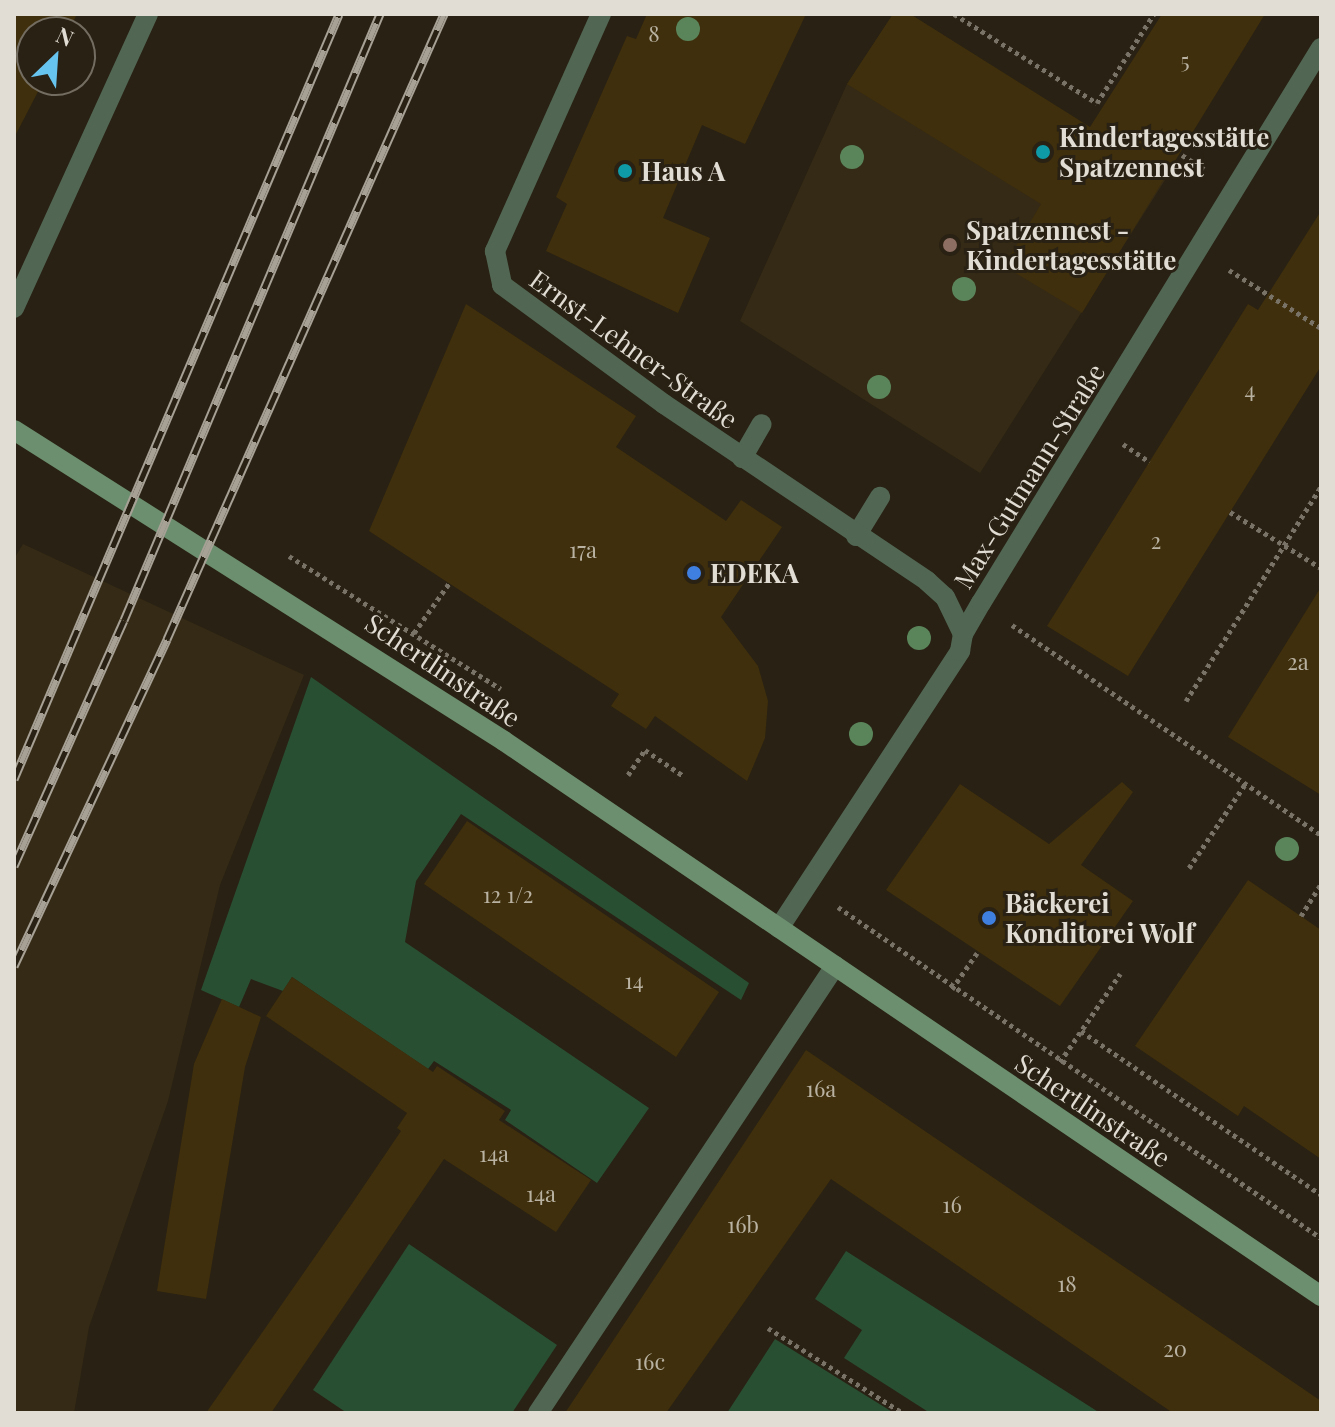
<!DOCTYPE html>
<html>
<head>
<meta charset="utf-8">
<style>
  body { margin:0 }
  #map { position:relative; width:1335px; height:1427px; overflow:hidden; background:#292113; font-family:"Playfair Display",serif }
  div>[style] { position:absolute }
  .built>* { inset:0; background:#352a15 }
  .green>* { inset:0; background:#284f32 }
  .building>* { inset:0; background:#3f2f0c }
  .path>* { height:5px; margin-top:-2.5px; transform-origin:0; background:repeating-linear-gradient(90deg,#797266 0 4px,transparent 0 8px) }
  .lane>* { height:20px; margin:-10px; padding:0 10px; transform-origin:10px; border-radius:10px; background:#516753 }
  .street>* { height:20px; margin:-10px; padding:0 10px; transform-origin:10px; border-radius:10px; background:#516753 }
  .secondary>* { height:20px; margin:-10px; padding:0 10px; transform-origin:10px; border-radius:10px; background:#6b8f6f }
  .rail>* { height:9px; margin-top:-4.5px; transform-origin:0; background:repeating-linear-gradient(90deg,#292113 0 18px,#a6a095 0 36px); box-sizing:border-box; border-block:2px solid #a6a095 }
  .trees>* { width:24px; height:24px; margin:-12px; border-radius:50%; background:#5a855b }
  .dots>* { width:22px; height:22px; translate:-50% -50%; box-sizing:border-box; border:4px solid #292113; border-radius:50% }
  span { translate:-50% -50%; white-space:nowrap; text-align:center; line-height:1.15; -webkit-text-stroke:6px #292113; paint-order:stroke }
  .number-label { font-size:22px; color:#b9b2a2 }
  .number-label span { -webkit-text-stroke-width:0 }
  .poi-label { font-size:26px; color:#e2ddd4; font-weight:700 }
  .left { translate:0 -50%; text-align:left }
  .street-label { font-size:26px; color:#e2ddd4 }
  .frame { position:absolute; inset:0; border:16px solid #e2ddd4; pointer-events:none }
  .north { position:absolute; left:16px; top:16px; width:80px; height:80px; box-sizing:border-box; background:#292113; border:2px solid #736c60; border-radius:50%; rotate:25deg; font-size:22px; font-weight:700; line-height:32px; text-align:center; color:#e2ddd4 }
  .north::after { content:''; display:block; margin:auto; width:28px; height:36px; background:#67c4ef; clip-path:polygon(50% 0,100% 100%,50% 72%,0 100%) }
</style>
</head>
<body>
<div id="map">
  <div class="built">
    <div style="clip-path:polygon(893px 14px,910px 14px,1167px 177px,980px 473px,740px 321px,847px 84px)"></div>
    <div style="clip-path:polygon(23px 544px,304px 675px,220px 885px,168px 1101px,89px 1327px,74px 1413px,14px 1413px,14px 559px)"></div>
  </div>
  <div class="green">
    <div style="clip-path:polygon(311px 677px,749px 983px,741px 1000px,461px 814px,416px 881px,405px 942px,649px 1108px,597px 1183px,505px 1120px,511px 1110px,434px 1061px,428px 1069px,292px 977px,283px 991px,251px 979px,239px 1007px,201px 990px)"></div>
    <div style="clip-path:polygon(409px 1244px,557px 1345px,512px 1413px,347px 1413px,313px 1390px)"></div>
    <div style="clip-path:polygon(846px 1251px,1100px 1413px,930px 1413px,844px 1358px,862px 1330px,815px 1299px)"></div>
    <div style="clip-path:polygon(775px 1339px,852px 1387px,894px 1413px,727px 1413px)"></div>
  </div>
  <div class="building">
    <div style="clip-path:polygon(14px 14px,77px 14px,68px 32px,32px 32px,32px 80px,44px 80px,14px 138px)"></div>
    <div style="clip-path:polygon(647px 14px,806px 14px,745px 144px,702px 125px,663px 218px,710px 238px,678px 313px,546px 251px,567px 204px,556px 197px,627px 36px,636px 39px)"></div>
    <div style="clip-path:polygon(893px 14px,910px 14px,1090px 127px,1162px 14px,1265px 14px,1082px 313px,1004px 266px,1041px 204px,847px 84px)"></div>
    <div style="clip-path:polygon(1321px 211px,1321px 366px,1128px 676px,1047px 626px,1248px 304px,1258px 310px)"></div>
    <div style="clip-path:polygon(466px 304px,636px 416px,616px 447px,726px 521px,741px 500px,782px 527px,721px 617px,758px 666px,768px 701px,765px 738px,747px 781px,655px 716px,646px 729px,611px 706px,619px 694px,369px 531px)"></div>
    <div style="clip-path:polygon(1321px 587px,1321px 795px,1228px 737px)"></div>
    <div style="clip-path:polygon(1122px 782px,1133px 792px,1081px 865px,1133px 901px,1060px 1006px,886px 890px,960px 784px,1049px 844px)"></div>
    <div style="clip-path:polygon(467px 821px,719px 992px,676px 1057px,424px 884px)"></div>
    <div style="clip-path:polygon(1248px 880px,1321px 930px,1321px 1159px,1244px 1106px,1238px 1116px,1135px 1046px)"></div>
    <div style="clip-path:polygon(292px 977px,433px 1072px,437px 1066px,505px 1111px,499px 1120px,591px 1180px,556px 1232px,444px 1159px,271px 1413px,206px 1413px,351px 1205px,401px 1131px,397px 1128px,407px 1113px,266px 1016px)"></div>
    <div style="clip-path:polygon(222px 999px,261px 1017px,245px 1067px,206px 1299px,157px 1291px,194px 1064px)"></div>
    <div style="clip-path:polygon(806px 1050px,1321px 1401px,1321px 1413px,1173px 1413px,831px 1179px,666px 1413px,565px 1413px)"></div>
  </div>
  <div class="path">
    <div style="left:954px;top:14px;width:168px;rotate:31.9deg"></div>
    <div style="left:1097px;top:103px;width:106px;rotate:-57.4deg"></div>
    <div style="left:1182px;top:155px;width:26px;rotate:32deg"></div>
    <div style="left:1229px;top:270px;width:109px;rotate:32.2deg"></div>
    <div style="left:1123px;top:444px;width:32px;rotate:34deg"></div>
    <div style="left:1230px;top:512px;width:107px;rotate:31.6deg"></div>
    <div style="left:289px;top:556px;width:250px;rotate:32.1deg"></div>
    <div style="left:1012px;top:625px;width:374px;rotate:34.2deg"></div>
    <div style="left:414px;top:633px;width:62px;rotate:-54.8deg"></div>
    <div style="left:1186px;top:701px;width:253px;rotate:-57.8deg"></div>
    <div style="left:628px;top:775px;width:30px;rotate:-56deg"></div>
    <div style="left:645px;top:750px;width:45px;rotate:34deg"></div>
    <div style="left:1189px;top:868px;width:102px;rotate:-56.2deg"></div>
    <div style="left:838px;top:907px;width:586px;rotate:34.42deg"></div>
    <div style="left:1301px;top:916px;width:38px;rotate:-58deg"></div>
    <div style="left:952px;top:989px;width:44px;rotate:-55.2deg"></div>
    <div style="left:1081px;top:1031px;width:291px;rotate:34.3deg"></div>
    <div style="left:1060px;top:1062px;width:107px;rotate:-55.7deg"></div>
    <div style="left:768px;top:1328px;width:160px;rotate:32.2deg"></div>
  </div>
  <div class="lane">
    <div style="left:742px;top:458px;width:39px;rotate:-60deg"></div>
    <div style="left:856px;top:536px;width:46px;rotate:-58.4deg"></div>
    <div style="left:538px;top:1413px;width:537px;rotate:-56.4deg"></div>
  </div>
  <div class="street">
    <div style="left:601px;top:14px;width:260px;rotate:114.1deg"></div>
    <div style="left:495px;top:251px;width:35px;rotate:78deg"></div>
    <div style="left:502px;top:285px;width:201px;rotate:36.3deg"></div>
    <div style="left:664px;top:404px;width:317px;rotate:33.9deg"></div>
    <div style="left:927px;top:581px;width:24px;rotate:42deg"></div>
    <div style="left:945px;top:597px;width:41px;rotate:64.1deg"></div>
    <div style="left:14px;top:308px;width:323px;rotate:-65.5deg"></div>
    <div style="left:779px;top:928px;width:331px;rotate:-56.8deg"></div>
    <div style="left:960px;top:651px;width:17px;rotate:-80deg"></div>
    <div style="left:963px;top:634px;width:36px;rotate:-60deg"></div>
    <div style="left:981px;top:603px;width:651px;rotate:-58.51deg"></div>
  </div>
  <div class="secondary">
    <div style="left:14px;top:430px;width:580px;rotate:32.4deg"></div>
    <div style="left:504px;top:741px;width:988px;rotate:34.19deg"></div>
  </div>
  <div class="rail">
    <div style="left:14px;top:779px;width:831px;rotate:-66.98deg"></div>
    <div style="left:14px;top:866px;width:269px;rotate:-65.9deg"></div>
    <div style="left:124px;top:620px;width:658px;rotate:-67.1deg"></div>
    <div style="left:14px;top:966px;width:361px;rotate:-64.9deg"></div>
    <div style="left:167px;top:639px;width:684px;rotate:-66.1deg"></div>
  </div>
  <div class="trees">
    <div style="left:688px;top:29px"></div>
    <div style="left:852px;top:157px"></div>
    <div style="left:964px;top:289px"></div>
    <div style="left:879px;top:387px"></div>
    <div style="left:919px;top:638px"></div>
    <div style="left:861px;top:734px"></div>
    <div style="left:1287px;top:849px"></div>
  </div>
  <div class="dots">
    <div style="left:1043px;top:152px;background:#0f9aa8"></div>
    <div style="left:625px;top:171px;background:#0f9aa8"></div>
    <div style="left:950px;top:245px;background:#8d6e63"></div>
    <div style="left:694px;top:573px;background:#3f7fe0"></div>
    <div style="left:989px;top:918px;background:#3f7fe0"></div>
  </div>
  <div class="number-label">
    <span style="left:654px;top:34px">8</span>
    <span style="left:1185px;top:61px">5</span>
    <span style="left:1250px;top:390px">4</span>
    <span style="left:1156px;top:541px">2</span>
    <span style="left:583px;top:550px">17a</span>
    <span style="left:1298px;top:662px">2a</span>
    <span style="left:508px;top:895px">12 1/2</span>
    <span style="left:634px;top:981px">14</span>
    <span style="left:821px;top:1089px">16a</span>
    <span style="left:494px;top:1154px">14a</span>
    <span style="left:541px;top:1194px">14a</span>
    <span style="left:952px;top:1205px">16</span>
    <span style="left:743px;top:1225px">16b</span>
    <span style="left:1067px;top:1284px">18</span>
    <span style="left:1175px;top:1349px">20</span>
    <span style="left:650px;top:1362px">16c</span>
  </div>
  <div class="poi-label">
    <span class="left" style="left:1059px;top:152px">Kindertagesstätte<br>Spatzennest</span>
    <span class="left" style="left:641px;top:171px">Haus A</span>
    <span class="left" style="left:966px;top:245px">Spatzennest -<br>Kindertagesstätte</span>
    <span class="left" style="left:710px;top:573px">EDEKA</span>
    <span class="left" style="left:1005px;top:918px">Bäckerei<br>Konditorei Wolf</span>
  </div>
  <div class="street-label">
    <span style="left:634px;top:349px;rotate:36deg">Ernst-Lehner-Straße</span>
    <span style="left:1029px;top:476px;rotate:-58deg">Max-Gutmann-Straße</span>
    <span style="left:443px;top:670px;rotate:34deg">Schertlinstraße</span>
    <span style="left:1093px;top:1110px;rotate:34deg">Schertlinstraße</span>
  </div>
  <div class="frame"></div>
  <div class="north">N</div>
</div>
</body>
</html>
